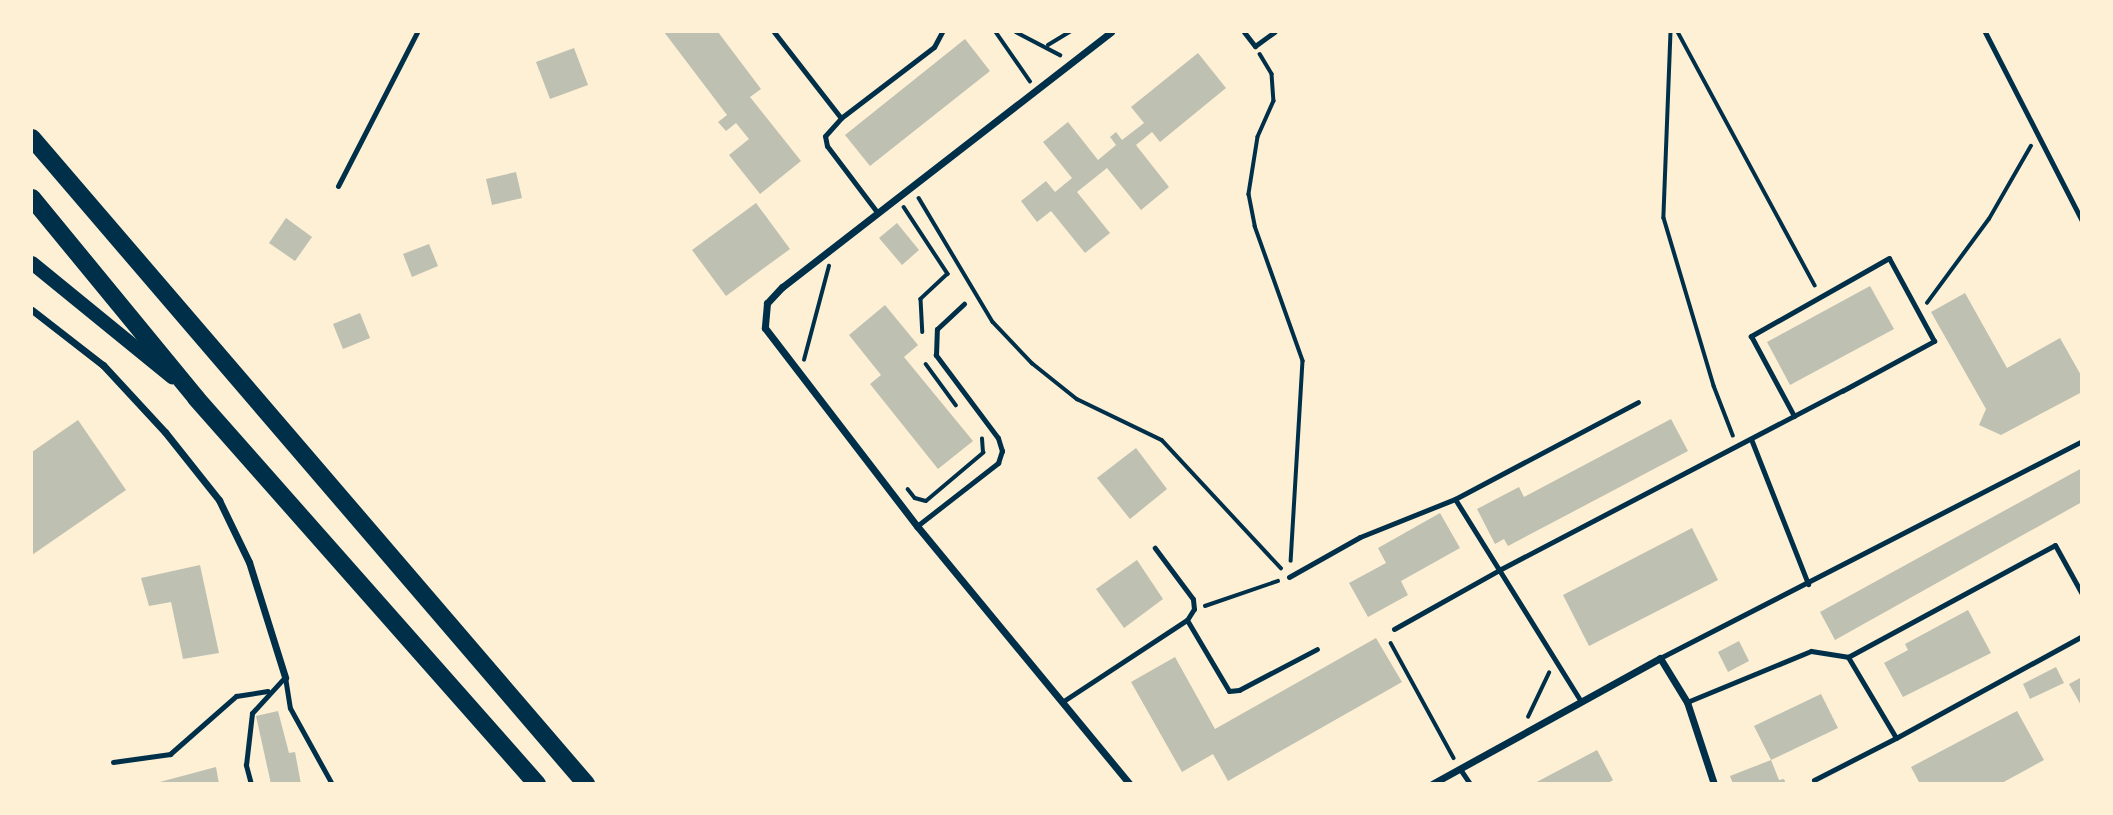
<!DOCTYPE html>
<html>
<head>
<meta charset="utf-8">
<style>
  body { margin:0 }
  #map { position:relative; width:2113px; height:815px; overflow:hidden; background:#fdf0d5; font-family:"PT Sans Narrow",sans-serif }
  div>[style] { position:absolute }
  .building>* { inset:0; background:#bec0b2 }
  .path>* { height:3.5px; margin:-1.75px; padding:0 1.75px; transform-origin:1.75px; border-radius:1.75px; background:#003049 }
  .service>* { height:5px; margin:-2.5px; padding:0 2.5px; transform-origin:2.5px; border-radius:2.5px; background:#003049 }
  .minor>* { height:7px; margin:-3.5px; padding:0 3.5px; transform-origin:3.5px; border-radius:3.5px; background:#003049 }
  .secondary>* { height:14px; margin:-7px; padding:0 7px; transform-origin:7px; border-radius:7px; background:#003049 }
  .trunk>* { height:18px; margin:-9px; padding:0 9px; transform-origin:9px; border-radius:9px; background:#003049 }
  span { translate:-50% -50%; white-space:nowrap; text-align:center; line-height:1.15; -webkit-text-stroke:5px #fdf0d5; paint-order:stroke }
  .frame { position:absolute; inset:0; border:33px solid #fdf0d5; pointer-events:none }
</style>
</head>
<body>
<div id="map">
  <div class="building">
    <div style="clip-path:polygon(664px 32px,718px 32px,761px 89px,750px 97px,801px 161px,760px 194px,729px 155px,749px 139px,736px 123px,726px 131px,718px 122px,727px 115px)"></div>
    <div style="clip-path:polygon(965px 39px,990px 71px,870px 166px,845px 135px)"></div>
    <div style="clip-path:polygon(574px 48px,588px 85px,550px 99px,536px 62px)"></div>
    <div style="clip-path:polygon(1198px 53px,1226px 88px,1160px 142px,1152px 132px,1136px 145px,1169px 187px,1141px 210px,1107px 168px,1077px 192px,1110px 233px,1085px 253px,1051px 211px,1037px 222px,1021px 201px,1046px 181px,1055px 192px,1072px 178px,1043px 142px,1068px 122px,1098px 160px,1116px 145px,1110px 137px,1116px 132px,1122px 140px,1144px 123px,1131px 107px)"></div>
    <div style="clip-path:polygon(516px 172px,522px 198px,492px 205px,486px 179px)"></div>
    <div style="clip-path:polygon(756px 203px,790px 249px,726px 296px,692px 250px)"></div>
    <div style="clip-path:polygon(286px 218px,312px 237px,295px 261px,269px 243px)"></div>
    <div style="clip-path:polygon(897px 223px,919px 250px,902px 265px,879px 238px)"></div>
    <div style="clip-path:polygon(429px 244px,438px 266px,412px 277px,403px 254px)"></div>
    <div style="clip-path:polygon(1870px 286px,1894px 329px,1790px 385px,1767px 342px)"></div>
    <div style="clip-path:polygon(1965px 293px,2007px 368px,2060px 338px,2082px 377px,2082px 392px,2001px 435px,1979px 425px,1986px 409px,1931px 312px)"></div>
    <div style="clip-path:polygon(885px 305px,918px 345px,904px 357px,973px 441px,938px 469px,870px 384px,881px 375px,849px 335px)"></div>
    <div style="clip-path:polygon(360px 313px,370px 338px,343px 349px,333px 324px)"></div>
    <div style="clip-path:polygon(1671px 419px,1688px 451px,1508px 546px,1504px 539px,1495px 544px,1477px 509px,1519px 487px,1524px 497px)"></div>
    <div style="clip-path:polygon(78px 420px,126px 490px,32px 555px,32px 452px)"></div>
    <div style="clip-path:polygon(1136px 448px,1167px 489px,1130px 519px,1097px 478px)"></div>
    <div style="clip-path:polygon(2082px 468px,2082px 502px,1835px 640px,1820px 612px)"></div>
    <div style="clip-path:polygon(1440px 513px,1460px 548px,1401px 581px,1408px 595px,1368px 617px,1349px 583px,1386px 563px,1378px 548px)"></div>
    <div style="clip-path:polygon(1692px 528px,1718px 580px,1589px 646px,1563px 595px)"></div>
    <div style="clip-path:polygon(1137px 560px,1163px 599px,1124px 628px,1096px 589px)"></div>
    <div style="clip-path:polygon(200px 565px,219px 653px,183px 659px,171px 602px,149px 606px,141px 578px)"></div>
    <div style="clip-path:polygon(1968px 610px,1991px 653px,1903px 697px,1884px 663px,1908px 650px,1905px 644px)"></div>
    <div style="clip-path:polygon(1376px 638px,1402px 682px,1228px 781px,1213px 754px,1182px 772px,1131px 682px,1175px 657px,1215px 729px)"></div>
    <div style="clip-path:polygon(1739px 641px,1749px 661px,1728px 672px,1718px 652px)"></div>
    <div style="clip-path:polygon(2056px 667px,2064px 683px,2030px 699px,2023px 684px)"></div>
    <div style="clip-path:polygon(2082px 677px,2082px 707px,2069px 684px)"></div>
    <div style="clip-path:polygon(1821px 694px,1838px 728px,1771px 760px,1754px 726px)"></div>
    <div style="clip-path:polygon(278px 711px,289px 753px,295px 752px,301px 784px,271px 784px,256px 716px)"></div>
    <div style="clip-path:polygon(2017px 711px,2044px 760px,2000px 784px,1920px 784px,1911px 767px)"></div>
    <div style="clip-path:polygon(1597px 750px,1613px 780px,1607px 784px,1533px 784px)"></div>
    <div style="clip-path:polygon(1771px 760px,1779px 780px,1784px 779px,1786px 784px,1733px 784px,1730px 776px)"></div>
    <div style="clip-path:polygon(216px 767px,219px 784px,156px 784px,156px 783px)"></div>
  </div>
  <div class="path">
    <div style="left:996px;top:32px;width:60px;rotate:55.2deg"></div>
    <div style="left:1016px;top:32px;width:50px;rotate:27.6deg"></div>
    <div style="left:1671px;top:32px;width:186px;rotate:92.2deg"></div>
    <div style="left:1664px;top:218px;width:175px;rotate:73.4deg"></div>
    <div style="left:1714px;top:386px;width:53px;rotate:68.8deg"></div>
    <div style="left:1678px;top:32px;width:288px;rotate:61.6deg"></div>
    <div style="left:1048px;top:45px;width:26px;rotate:-31deg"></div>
    <div style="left:1260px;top:54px;width:23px;rotate:59deg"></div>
    <div style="left:1272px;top:74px;width:27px;rotate:86deg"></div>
    <div style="left:1274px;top:101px;width:39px;rotate:114deg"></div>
    <div style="left:1258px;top:137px;width:58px;rotate:99deg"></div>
    <div style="left:1249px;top:194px;width:33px;rotate:79deg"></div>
    <div style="left:1255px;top:226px;width:143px;rotate:70.4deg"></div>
    <div style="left:1303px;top:361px;width:200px;rotate:93.4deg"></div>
    <div style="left:919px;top:198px;width:144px;rotate:59.2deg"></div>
    <div style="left:993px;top:322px;width:57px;rotate:46.4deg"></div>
    <div style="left:1032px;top:363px;width:58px;rotate:38.7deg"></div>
    <div style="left:1077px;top:399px;width:94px;rotate:25.8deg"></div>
    <div style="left:1162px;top:440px;width:175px;rotate:47.1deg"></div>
    <div style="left:904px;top:207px;width:80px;rotate:56.7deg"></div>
    <div style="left:948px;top:274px;width:37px;rotate:137deg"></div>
    <div style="left:921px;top:299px;width:33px;rotate:87deg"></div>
    <div style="left:1927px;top:303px;width:104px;rotate:-53.6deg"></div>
    <div style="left:1989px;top:219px;width:84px;rotate:-60.1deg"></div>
    <div style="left:804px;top:360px;width:97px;rotate:-75.1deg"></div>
    <div style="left:926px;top:364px;width:51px;rotate:53.8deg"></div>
    <div style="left:908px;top:489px;width:11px;rotate:52deg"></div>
    <div style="left:915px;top:498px;width:11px;rotate:15deg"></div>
    <div style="left:926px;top:501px;width:75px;rotate:-40.1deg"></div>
    <div style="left:983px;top:453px;width:14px;rotate:-94deg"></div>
    <div style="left:1205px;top:606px;width:77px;rotate:-18.9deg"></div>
    <div style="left:1391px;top:643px;width:131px;rotate:61.3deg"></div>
    <div style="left:1528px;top:717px;width:49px;rotate:-64.5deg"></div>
  </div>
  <div class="service">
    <div style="left:774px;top:32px;width:109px;rotate:52.1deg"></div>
    <div style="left:1244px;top:32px;width:18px;rotate:52deg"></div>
    <div style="left:1255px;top:46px;width:24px;rotate:-36deg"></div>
    <div style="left:1985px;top:32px;width:212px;rotate:62.8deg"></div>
    <div style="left:338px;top:186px;width:173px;rotate:-62.8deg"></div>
    <div style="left:877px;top:212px;width:83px;rotate:-127.1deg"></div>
    <div style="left:827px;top:146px;width:10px;rotate:-101deg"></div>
    <div style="left:825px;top:136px;width:24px;rotate:-48deg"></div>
    <div style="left:841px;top:118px;width:117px;rotate:-37.4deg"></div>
    <div style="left:934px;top:47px;width:17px;rotate:-62deg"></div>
    <div style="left:1751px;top:439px;width:156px;rotate:68.5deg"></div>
    <div style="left:1455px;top:499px;width:207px;rotate:-27.9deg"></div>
    <div style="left:917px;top:526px;width:103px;rotate:-37.9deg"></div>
    <div style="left:998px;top:463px;width:13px;rotate:-72deg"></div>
    <div style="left:1002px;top:451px;width:14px;rotate:-107deg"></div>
    <div style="left:998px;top:438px;width:104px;rotate:-126.8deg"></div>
    <div style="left:936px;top:355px;width:26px;rotate:-88deg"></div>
    <div style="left:937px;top:329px;width:37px;rotate:-43deg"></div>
    <div style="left:1289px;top:577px;width:81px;rotate:-29.4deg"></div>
    <div style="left:1360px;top:537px;width:102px;rotate:-21.8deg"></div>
    <div style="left:1455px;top:499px;width:237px;rotate:58.1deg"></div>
    <div style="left:1187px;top:620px;width:82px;rotate:59.4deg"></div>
    <div style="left:1229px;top:691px;width:10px;rotate:-6deg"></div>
    <div style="left:1239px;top:690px;width:88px;rotate:-27.7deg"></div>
    <div style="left:1394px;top:629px;width:123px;rotate:-29.3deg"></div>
    <div style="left:1501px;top:569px;width:385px;rotate:-27.6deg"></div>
    <div style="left:1842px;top:391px;width:105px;rotate:-28.5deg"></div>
    <div style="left:1934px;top:341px;width:94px;rotate:-118.5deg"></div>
    <div style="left:1889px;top:258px;width:159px;rotate:150.5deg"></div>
    <div style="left:1751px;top:336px;width:91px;rotate:61.7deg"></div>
    <div style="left:1848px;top:657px;width:94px;rotate:59.3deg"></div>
    <div style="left:1896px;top:738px;width:212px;rotate:-28.7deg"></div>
    <div style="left:1660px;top:658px;width:475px;rotate:-27.2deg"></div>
    <div style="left:285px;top:677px;width:31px;rotate:81deg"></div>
    <div style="left:290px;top:708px;width:87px;rotate:61.1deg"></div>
    <div style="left:1062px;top:702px;width:149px;rotate:-33.3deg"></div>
    <div style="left:1187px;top:620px;width:13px;rotate:-58deg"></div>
    <div style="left:1194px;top:609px;width:10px;rotate:-96deg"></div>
    <div style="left:1193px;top:599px;width:64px;rotate:-126.7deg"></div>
    <div style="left:1687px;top:702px;width:134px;rotate:-22.4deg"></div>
    <div style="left:1811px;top:651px;width:37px;rotate:9deg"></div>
    <div style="left:1848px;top:657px;width:235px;rotate:-28.4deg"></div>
    <div style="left:2055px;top:545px;width:56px;rotate:61.1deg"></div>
    <div style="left:113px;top:762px;width:58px;rotate:-8deg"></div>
    <div style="left:170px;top:754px;width:88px;rotate:-41.3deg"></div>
    <div style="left:236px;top:696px;width:32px;rotate:-9deg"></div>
    <div style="left:1460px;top:769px;width:18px;rotate:56deg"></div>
    <div style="left:1814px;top:780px;width:92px;rotate:-27.1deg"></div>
    <div style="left:251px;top:784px;width:20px;rotate:-105deg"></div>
    <div style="left:246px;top:765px;width:52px;rotate:-83.4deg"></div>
    <div style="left:252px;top:713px;width:49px;rotate:-47.5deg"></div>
  </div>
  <div class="minor">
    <div style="left:1111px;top:32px;width:416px;rotate:142.2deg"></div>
    <div style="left:782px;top:287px;width:22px;rotate:133deg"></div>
    <div style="left:767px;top:303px;width:25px;rotate:95deg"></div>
    <div style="left:765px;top:328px;width:250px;rotate:52.5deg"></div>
    <div style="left:917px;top:526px;width:335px;rotate:50.5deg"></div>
    <div style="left:32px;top:310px;width:90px;rotate:37.8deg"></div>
    <div style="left:103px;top:365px;width:91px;rotate:47.2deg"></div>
    <div style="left:165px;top:432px;width:87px;rotate:51.5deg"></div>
    <div style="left:219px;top:500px;width:69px;rotate:64.2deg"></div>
    <div style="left:249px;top:562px;width:121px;rotate:72.6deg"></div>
    <div style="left:1432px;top:784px;width:260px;rotate:-28.9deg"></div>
    <div style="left:1660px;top:658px;width:52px;rotate:58.5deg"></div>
    <div style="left:1687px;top:702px;width:86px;rotate:71.8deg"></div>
  </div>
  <div class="secondary">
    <div style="left:32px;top:263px;width:181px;rotate:39.2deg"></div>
  </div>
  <div class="trunk">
    <div style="left:32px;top:138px;width:851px;rotate:49.38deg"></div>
    <div style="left:32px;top:198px;width:259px;rotate:50.6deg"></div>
    <div style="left:196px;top:398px;width:515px;rotate:48.54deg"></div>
  </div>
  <div class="frame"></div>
</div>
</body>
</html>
